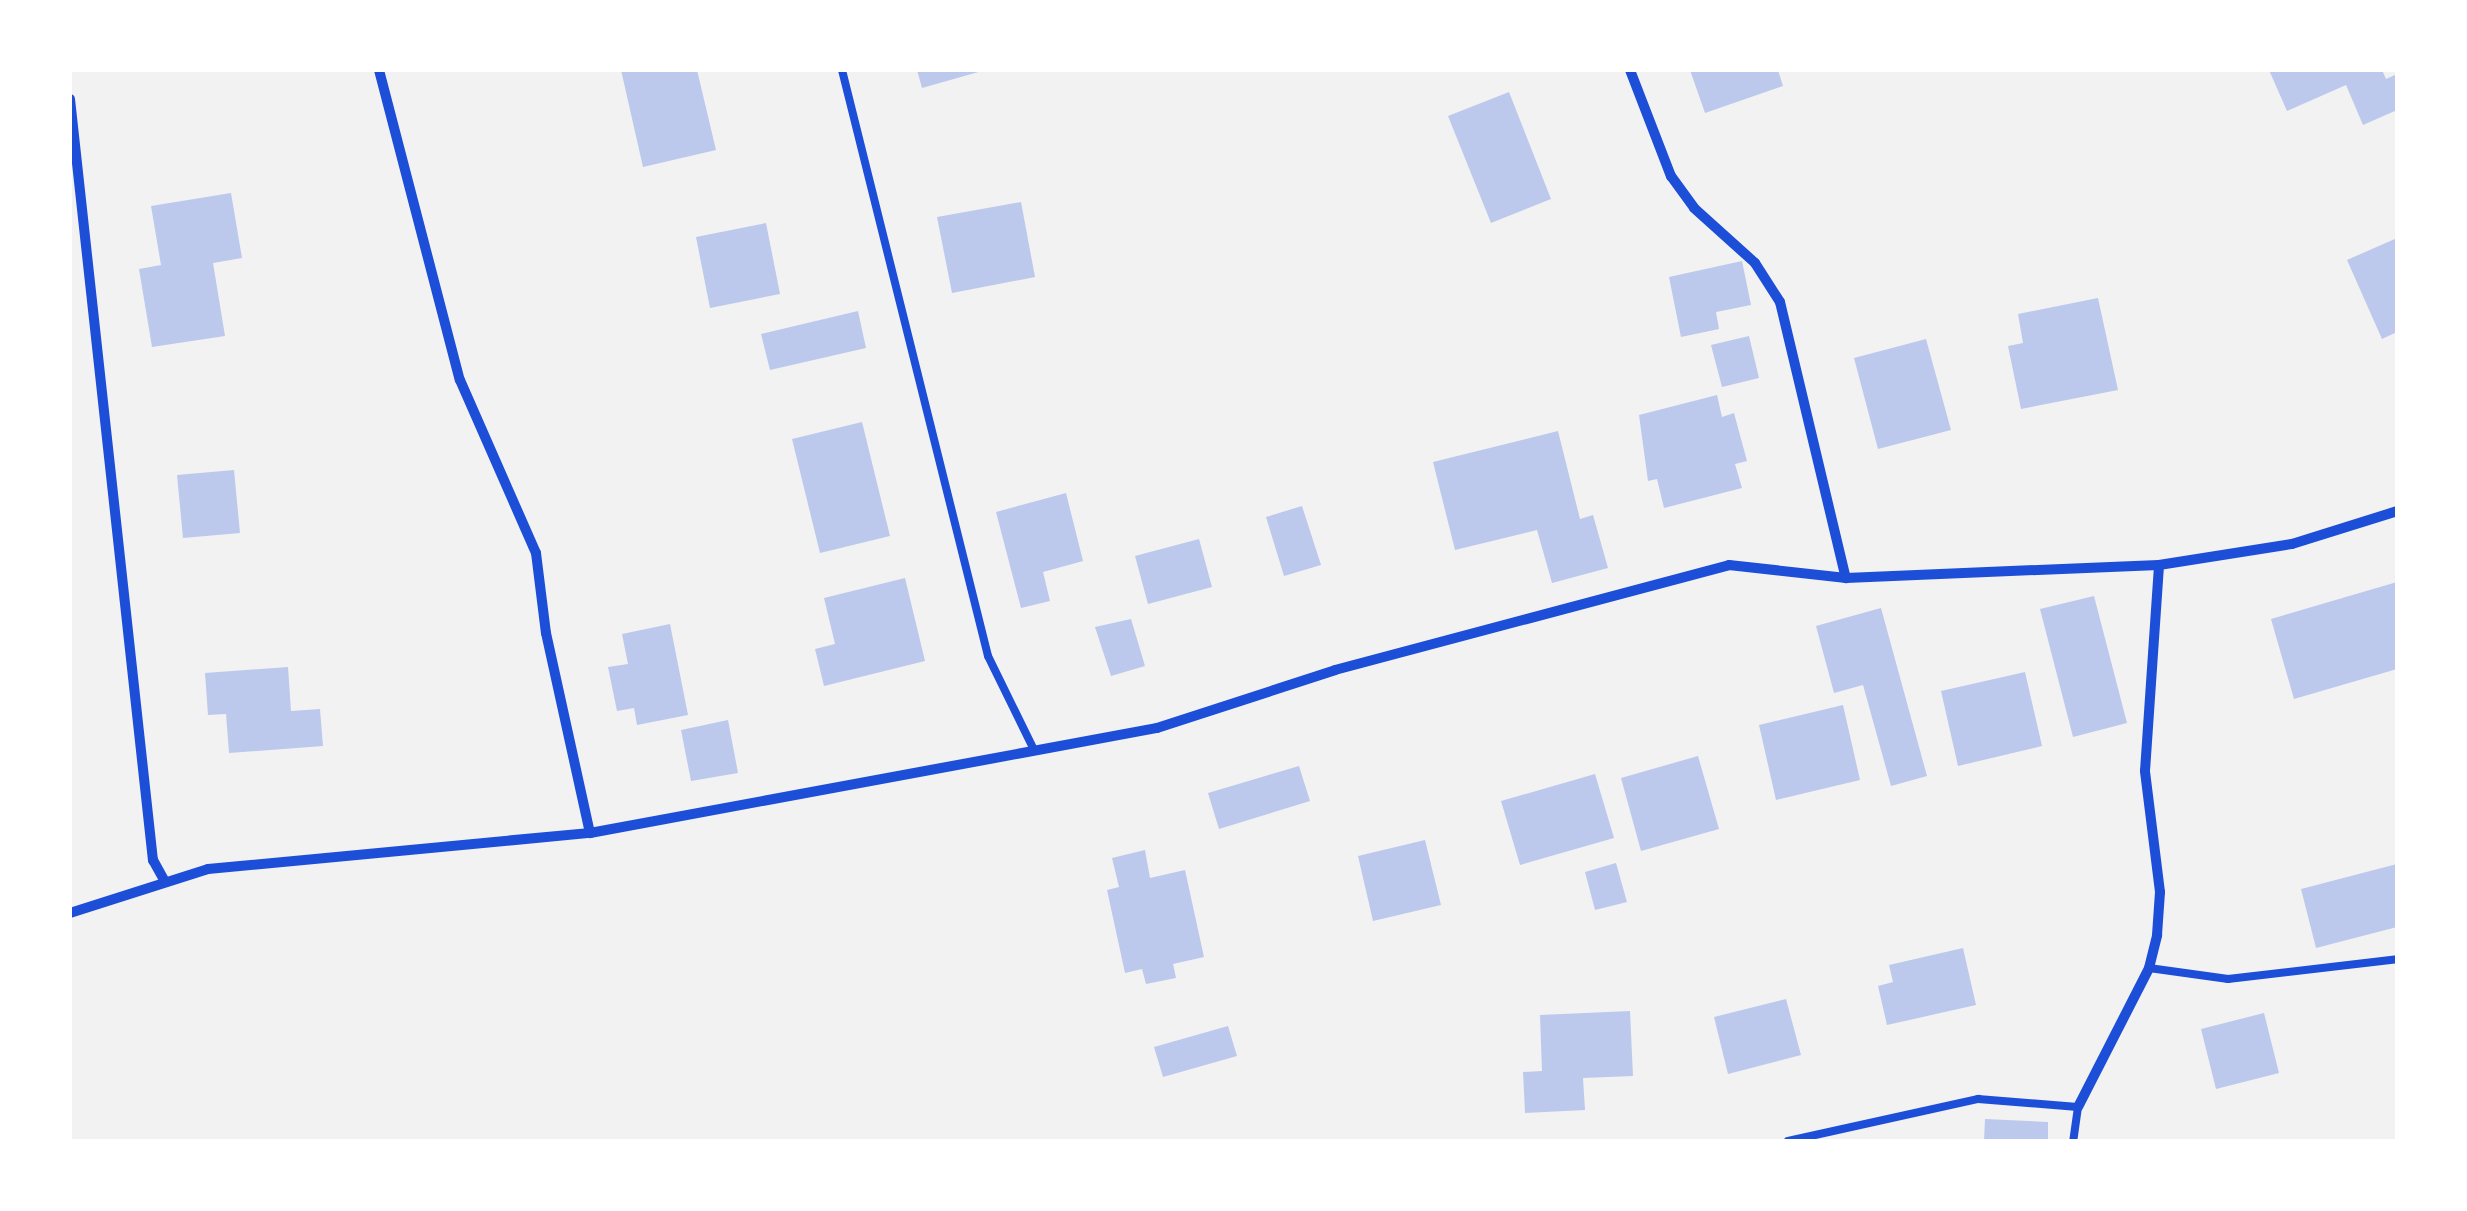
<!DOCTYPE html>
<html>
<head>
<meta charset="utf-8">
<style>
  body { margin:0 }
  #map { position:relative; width:2467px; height:1211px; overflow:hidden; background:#f2f2f2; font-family:Arial,sans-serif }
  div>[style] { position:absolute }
  .building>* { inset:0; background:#bdc9ec }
  .service>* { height:8px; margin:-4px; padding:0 4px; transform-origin:4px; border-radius:4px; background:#1d4ed8 }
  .minor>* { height:10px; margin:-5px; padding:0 5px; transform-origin:5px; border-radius:5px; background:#1d4ed8 }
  span { translate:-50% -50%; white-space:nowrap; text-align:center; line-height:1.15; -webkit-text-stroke:9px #fff; paint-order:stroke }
  .frame { position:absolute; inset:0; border:72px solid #fff; pointer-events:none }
</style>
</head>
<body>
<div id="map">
  <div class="building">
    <div style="clip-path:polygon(621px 70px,697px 70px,716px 150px,643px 167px)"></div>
    <div style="clip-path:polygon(917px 70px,982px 70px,982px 71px,922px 88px)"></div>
    <div style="clip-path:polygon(1690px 70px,1778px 70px,1783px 86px,1705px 113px)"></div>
    <div style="clip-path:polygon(2269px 70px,2382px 70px,2386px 79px,2397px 74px,2397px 110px,2363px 125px,2346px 85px,2287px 111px)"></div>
    <div style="clip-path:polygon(1509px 92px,1551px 199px,1491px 223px,1448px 116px)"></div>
    <div style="clip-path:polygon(231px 193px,242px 258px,213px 263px,225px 336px,152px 347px,139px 269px,161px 265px,151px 206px)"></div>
    <div style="clip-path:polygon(1021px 202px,1035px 277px,952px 293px,937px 217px)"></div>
    <div style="clip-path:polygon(766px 223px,780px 294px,710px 308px,696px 237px)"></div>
    <div style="clip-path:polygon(2397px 238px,2397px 332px,2382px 339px,2347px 260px)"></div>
    <div style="clip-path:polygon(1742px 261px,1751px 305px,1716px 312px,1719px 329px,1681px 337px,1669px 277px)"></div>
    <div style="clip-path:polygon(2098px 298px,2118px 390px,2021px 409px,2008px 346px,2023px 343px,2018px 314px)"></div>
    <div style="clip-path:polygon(858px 311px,866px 348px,770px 370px,761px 334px)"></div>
    <div style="clip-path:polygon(1749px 336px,1759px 378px,1722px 387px,1711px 345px)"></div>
    <div style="clip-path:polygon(1926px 339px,1951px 430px,1878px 449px,1854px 358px)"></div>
    <div style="clip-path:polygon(1717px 395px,1722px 417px,1734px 413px,1747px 461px,1735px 464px,1742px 488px,1664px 508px,1657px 479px,1648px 481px,1639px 415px)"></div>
    <div style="clip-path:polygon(862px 422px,890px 536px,820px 553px,792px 439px)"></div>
    <div style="clip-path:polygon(1558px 431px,1580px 519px,1593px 515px,1608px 568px,1552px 583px,1537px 530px,1455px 550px,1433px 462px)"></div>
    <div style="clip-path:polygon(234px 470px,240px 533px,183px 538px,177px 475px)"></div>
    <div style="clip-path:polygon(1066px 493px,1083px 561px,1043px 572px,1050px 601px,1021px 608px,996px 512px)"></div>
    <div style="clip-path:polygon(1302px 506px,1321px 565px,1284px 576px,1266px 517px)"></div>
    <div style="clip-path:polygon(1199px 539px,1212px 587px,1148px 604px,1135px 556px)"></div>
    <div style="clip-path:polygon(905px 578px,925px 661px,824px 686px,815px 649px,835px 644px,824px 598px)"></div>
    <div style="clip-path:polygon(2397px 582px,2397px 669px,2294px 699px,2271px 619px)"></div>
    <div style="clip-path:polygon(2094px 596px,2127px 723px,2073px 737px,2040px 609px)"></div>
    <div style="clip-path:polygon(1881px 608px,1927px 776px,1891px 786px,1863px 685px,1834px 693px,1816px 626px)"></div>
    <div style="clip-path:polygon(1131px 619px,1145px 666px,1111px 676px,1095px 627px)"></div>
    <div style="clip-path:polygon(670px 624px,688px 715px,637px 725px,634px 708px,617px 711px,608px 667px,628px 664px,622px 634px)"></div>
    <div style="clip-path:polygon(288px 667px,291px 711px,320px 709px,323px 746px,229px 753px,226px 714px,208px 715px,205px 673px)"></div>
    <div style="clip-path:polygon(2025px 672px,2042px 746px,1958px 766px,1941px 691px)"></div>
    <div style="clip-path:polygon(1843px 705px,1860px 780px,1776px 800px,1759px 725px)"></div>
    <div style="clip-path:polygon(728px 720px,738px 773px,691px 781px,681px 730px)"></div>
    <div style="clip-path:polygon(1698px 756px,1719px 829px,1641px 851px,1621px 778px)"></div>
    <div style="clip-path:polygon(1299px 766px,1310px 801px,1219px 829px,1208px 793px)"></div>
    <div style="clip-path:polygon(1595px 774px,1614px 838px,1520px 865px,1501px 801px)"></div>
    <div style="clip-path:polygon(1425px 840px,1441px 905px,1373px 921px,1358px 856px)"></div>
    <div style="clip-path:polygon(1145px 850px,1150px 878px,1185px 870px,1204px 957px,1173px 964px,1176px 978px,1146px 984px,1142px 969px,1125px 973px,1107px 890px,1119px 887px,1112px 858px)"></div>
    <div style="clip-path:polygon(1616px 863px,1627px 902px,1595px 910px,1585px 872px)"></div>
    <div style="clip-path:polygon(2397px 864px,2397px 927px,2316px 948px,2301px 889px)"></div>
    <div style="clip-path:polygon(1963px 948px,1976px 1005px,1887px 1025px,1878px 986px,1893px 982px,1889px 965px)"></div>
    <div style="clip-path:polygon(1786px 999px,1801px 1055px,1728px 1074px,1714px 1017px)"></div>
    <div style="clip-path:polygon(1630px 1011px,1633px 1076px,1583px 1078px,1585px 1110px,1525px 1113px,1523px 1072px,1542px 1071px,1540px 1015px)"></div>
    <div style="clip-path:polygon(2264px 1013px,2279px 1073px,2216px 1089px,2201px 1029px)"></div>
    <div style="clip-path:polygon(1228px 1026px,1237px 1056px,1163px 1077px,1154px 1047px)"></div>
    <div style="clip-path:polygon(1985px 1119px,2048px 1122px,2048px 1141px,1984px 1141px)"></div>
  </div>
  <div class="service">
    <div style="left:842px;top:70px;width:604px;rotate:76.01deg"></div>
    <div style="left:988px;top:656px;width:105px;rotate:63.9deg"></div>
    <div style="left:2149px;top:968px;width:80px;rotate:7.9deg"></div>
    <div style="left:2228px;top:979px;width:170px;rotate:-6.7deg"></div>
    <div style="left:1788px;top:1141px;width:195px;rotate:-12.5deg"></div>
    <div style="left:1978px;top:1099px;width:100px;rotate:4.6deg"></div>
    <div style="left:2078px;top:1107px;width:34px;rotate:98deg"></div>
  </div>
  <div class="minor">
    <div style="left:379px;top:70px;width:320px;rotate:75.4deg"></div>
    <div style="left:460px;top:380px;width:189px;rotate:66.3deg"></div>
    <div style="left:536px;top:553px;width:81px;rotate:82.9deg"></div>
    <div style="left:546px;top:633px;width:205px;rotate:77.6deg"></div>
    <div style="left:1630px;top:70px;width:114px;rotate:68.9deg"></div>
    <div style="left:1671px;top:176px;width:39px;rotate:54deg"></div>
    <div style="left:1694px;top:208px;width:82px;rotate:42deg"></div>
    <div style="left:1755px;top:263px;width:46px;rotate:57.3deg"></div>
    <div style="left:1780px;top:302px;width:284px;rotate:76.6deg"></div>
    <div style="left:70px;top:99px;width:766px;rotate:83.78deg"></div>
    <div style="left:153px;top:860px;width:23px;rotate:61deg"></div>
    <div style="left:70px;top:913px;width:145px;rotate:-17.7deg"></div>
    <div style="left:208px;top:869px;width:384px;rotate:-5.4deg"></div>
    <div style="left:590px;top:833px;width:577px;rotate:-10.49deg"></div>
    <div style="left:1157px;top:728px;width:187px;rotate:-18deg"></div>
    <div style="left:1335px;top:670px;width:408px;rotate:-14.9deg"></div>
    <div style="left:1729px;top:565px;width:118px;rotate:6.3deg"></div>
    <div style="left:1846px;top:578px;width:313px;rotate:-2.4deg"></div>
    <div style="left:2159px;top:565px;width:135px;rotate:-9deg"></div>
    <div style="left:2292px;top:544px;width:110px;rotate:-17.4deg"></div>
    <div style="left:2078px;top:1107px;width:156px;rotate:-62.9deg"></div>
    <div style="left:2149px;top:968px;width:34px;rotate:-76deg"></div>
    <div style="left:2157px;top:935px;width:43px;rotate:-86deg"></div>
    <div style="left:2160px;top:892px;width:122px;rotate:-97.1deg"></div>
    <div style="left:2145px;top:771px;width:206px;rotate:-86.1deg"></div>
  </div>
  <div class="frame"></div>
</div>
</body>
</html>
